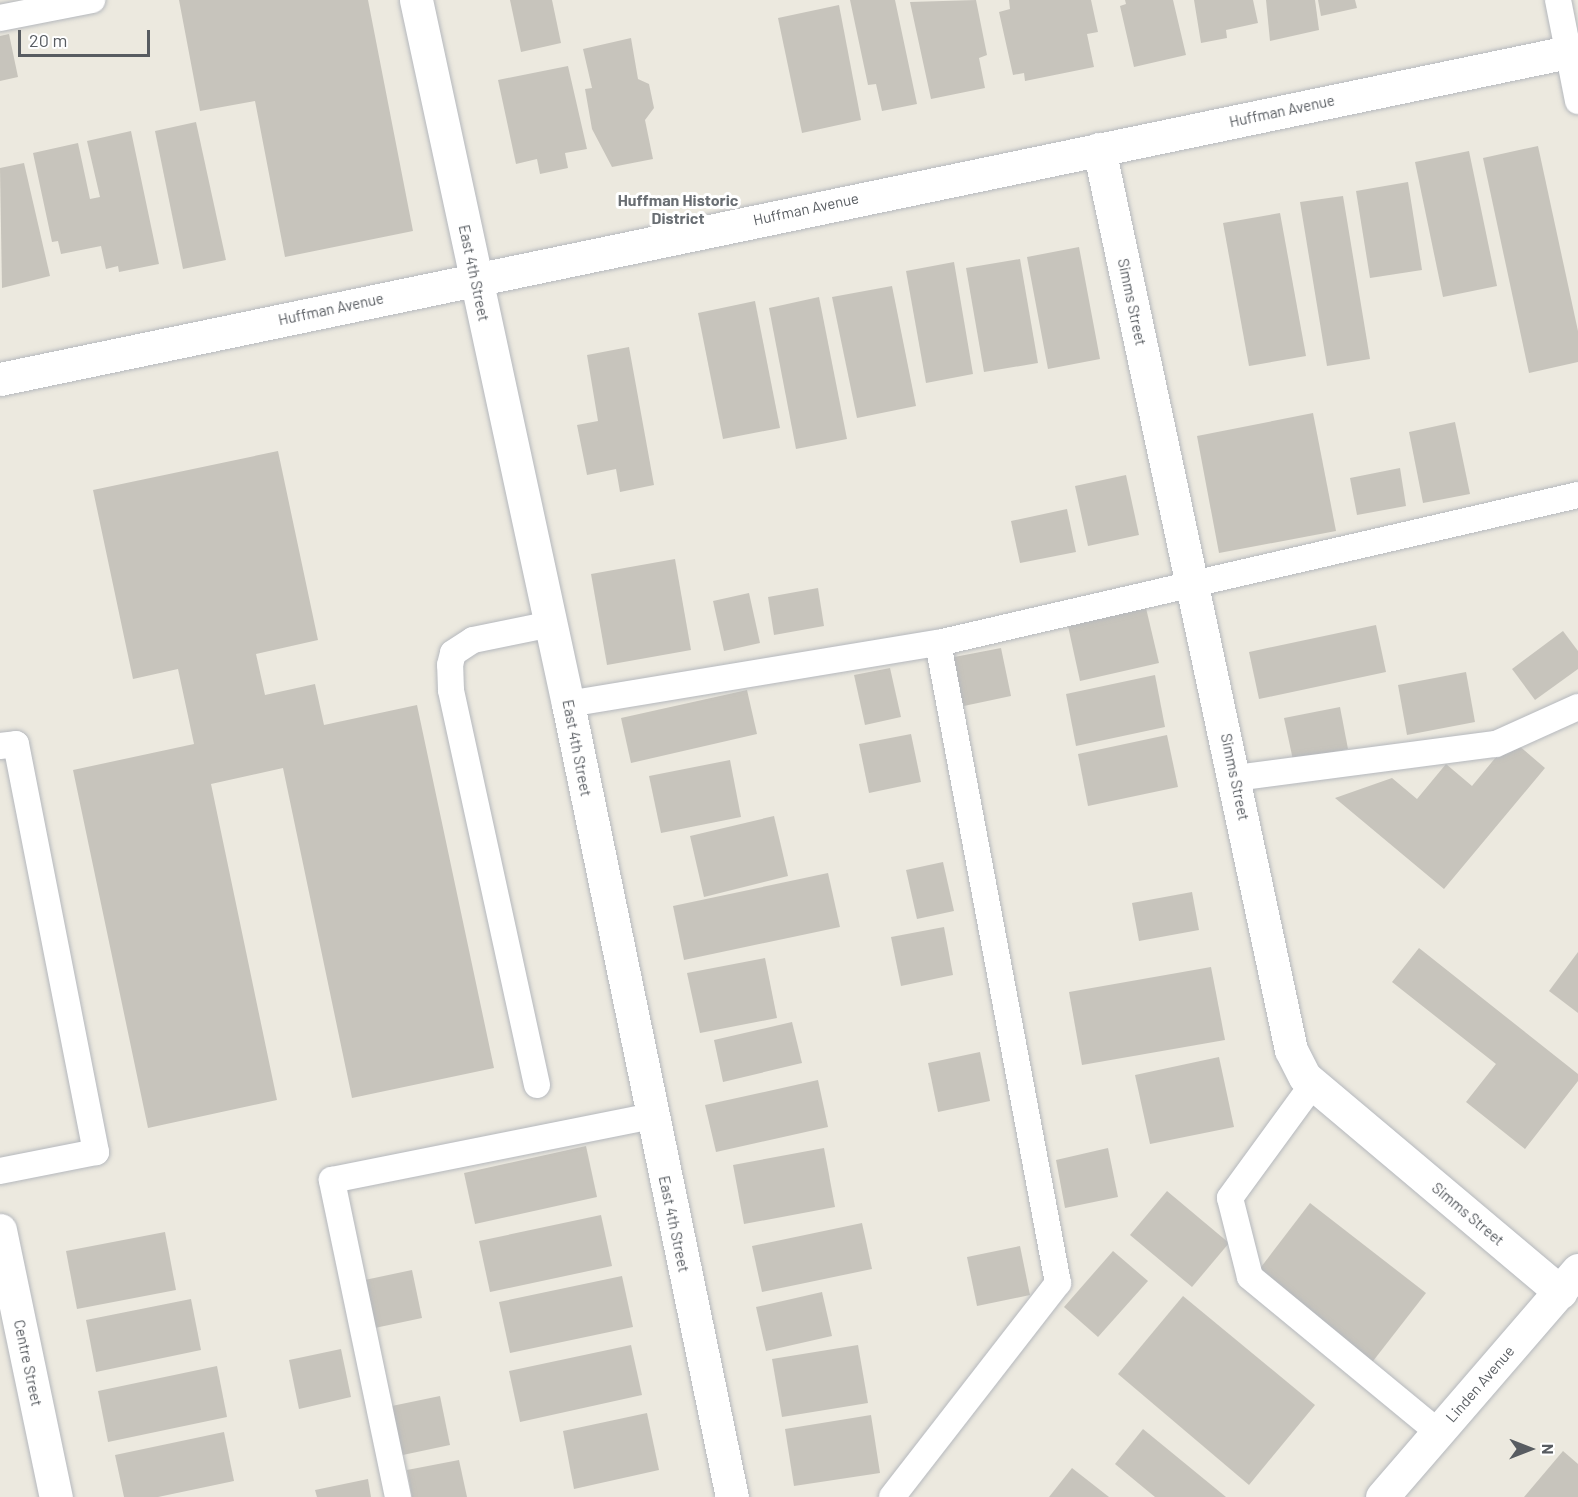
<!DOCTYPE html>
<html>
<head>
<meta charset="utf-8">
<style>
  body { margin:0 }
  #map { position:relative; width:1578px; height:1497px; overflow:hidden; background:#ece9df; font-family:Barlow,sans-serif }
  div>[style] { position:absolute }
  .building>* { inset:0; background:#c7c4bc }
  .roads { filter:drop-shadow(0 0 2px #b5b8bd) drop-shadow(0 0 2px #b5b8bd) }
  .service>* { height:26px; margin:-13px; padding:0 13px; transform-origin:13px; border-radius:13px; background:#fff }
  .minor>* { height:33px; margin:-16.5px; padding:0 16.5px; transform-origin:16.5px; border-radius:16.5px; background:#fff }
  .secondary>* { height:33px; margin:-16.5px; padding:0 16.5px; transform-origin:16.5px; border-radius:16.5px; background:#fff }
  span { translate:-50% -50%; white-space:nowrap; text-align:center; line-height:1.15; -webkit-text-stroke:6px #fff; paint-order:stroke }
  .street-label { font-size:15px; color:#585c61 }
  .neighbourhood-label { font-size:16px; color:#696e73; font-weight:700 }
  .north { position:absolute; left:1500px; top:1419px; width:60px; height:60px; -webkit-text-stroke:4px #fff; paint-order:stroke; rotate:90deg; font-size:16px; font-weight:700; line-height:24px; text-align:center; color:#585c61 }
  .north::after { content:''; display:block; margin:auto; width:21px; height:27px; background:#585c61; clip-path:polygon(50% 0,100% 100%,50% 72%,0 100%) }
  .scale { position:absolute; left:18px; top:30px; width:132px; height:27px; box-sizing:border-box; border:3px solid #585c61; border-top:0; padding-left:8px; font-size:18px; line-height:21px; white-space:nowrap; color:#585c61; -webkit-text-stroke:4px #fff; paint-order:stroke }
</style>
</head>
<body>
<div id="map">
  <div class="building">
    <div style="clip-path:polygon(179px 0,368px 0,413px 231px,285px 257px,255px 101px,200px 111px)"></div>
    <div style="clip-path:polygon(510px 0,552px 0,561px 43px,521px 52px)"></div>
    <div style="clip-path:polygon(850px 0,895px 0,917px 104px,882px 111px,876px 84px,868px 85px)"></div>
    <div style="clip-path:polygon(976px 0,987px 55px,979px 58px,985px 88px,931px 99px,910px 2px)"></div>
    <div style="clip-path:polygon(1009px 0,1091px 0,1098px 32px,1087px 34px,1094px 67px,1025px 81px,1024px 73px,1013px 75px,999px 12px,1010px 9px)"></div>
    <div style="clip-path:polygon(1125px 0,1173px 0,1186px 55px,1134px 67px,1120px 6px,1126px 4px)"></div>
    <div style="clip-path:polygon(1194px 0,1253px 0,1258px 23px,1226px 30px,1227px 38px,1201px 43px)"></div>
    <div style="clip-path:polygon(1266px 0,1315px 0,1319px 30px,1270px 41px)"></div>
    <div style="clip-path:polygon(1318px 0,1355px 0,1357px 8px,1321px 16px)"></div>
    <div style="clip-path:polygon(839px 5px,861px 120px,802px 133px,778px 18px)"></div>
    <div style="clip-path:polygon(9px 34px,18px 77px,0 81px,0 36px)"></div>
    <div style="clip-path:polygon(631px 38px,638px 79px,649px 84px,654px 108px,645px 120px,653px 159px,612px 167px,592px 129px,585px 89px,592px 88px,583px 49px)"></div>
    <div style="clip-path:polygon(568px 66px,587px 149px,565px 153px,568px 168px,540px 174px,537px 159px,516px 164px,498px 80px)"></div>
    <div style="clip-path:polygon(196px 122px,226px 260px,183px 269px,155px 131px)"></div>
    <div style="clip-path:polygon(131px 131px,159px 264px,119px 272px,118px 266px,106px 269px,101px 246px,61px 254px,58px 241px,52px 242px,33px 153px,78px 143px,90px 199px,100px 197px,87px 141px)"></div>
    <div style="clip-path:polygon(1538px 146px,1578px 331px,1578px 362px,1529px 373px,1483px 158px)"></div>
    <div style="clip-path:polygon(1469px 151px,1497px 286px,1443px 297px,1415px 162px)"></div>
    <div style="clip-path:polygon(24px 163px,50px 276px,2px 288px,0 168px)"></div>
    <div style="clip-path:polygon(1408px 182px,1422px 270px,1370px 278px,1356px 191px)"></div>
    <div style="clip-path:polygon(1343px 196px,1370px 359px,1327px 366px,1300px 202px)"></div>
    <div style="clip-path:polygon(1280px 213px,1306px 356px,1249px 366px,1223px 223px)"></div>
    <div style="clip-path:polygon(1079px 247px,1100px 359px,1048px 369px,1027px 257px)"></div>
    <div style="clip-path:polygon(1020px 259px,1038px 363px,984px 372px,966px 268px)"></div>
    <div style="clip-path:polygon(954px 262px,973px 374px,926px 383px,906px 271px)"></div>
    <div style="clip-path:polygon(892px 286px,916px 406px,857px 418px,832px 297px)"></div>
    <div style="clip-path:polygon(819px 297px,847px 439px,796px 449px,769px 308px)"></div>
    <div style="clip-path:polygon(755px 301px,780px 428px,723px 439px,698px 313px)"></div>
    <div style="clip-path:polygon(629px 347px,654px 485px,620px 492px,616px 469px,587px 475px,577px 425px,598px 421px,587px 355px)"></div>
    <div style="clip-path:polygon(1313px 413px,1336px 531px,1219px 553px,1197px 436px)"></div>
    <div style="clip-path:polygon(1455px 422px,1470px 494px,1423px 503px,1409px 432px)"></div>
    <div style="clip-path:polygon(278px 451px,318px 640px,256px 654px,265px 695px,315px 684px,324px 725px,417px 705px,494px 1068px,352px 1098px,283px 768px,211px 784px,277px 1100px,148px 1128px,73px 770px,194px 744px,178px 669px,133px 679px,93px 490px)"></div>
    <div style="clip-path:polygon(1400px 468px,1406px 506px,1357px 515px,1350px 478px)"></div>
    <div style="clip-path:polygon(1126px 475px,1139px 535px,1088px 546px,1075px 486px)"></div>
    <div style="clip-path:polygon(1067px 509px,1076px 552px,1020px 563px,1011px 521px)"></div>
    <div style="clip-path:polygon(675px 559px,691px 650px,607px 665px,591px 574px)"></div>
    <div style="clip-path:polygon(818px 588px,824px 626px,774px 635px,768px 597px)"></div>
    <div style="clip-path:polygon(749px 593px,760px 643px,724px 651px,713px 601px)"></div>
    <div style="clip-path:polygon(1146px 608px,1159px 663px,1080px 681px,1068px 626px)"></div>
    <div style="clip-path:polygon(1376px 625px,1386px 672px,1259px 699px,1249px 652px)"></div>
    <div style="clip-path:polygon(1563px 631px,1578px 651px,1578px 669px,1535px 700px,1512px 669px)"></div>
    <div style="clip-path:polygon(1001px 648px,1011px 696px,959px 707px,949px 658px)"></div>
    <div style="clip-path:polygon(890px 668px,901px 717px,865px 725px,854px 675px)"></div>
    <div style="clip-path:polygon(1466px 672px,1475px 722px,1407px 735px,1398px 685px)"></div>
    <div style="clip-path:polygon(1155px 675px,1165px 727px,1076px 746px,1066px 694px)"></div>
    <div style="clip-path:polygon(747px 690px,757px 734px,631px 763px,621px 718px)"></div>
    <div style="clip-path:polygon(1340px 707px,1348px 749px,1293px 760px,1284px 718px)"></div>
    <div style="clip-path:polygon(911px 734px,921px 782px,869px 793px,859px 744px)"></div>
    <div style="clip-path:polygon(1167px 735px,1178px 787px,1088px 806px,1078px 754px)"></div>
    <div style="clip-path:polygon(1511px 739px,1545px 768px,1444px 889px,1335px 798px,1392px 778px,1417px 799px,1446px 764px,1472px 786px)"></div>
    <div style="clip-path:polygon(730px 760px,741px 817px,661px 833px,649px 776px)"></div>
    <div style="clip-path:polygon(774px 816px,788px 876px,704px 897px,690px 836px)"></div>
    <div style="clip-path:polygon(943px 862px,954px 911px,917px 919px,906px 870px)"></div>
    <div style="clip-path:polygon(828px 873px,840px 927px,684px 960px,673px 906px)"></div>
    <div style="clip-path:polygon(1192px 892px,1199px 930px,1139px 941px,1132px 903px)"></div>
    <div style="clip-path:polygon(944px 927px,953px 975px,901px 986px,891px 937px)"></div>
    <div style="clip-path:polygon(1419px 948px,1578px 1074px,1578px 1081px,1525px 1149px,1466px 1102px,1496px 1064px,1392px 982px)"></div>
    <div style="clip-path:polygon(1578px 952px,1578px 1013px,1549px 991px)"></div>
    <div style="clip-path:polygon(765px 958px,777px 1018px,700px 1033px,687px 973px)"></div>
    <div style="clip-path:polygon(1211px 967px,1225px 1040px,1082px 1065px,1069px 992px)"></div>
    <div style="clip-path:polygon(792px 1022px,802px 1063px,723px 1082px,714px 1040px)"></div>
    <div style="clip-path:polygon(980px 1052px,990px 1101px,938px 1112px,928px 1063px)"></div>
    <div style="clip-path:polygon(1219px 1057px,1234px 1127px,1150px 1144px,1135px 1075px)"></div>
    <div style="clip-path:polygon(818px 1080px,828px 1127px,716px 1152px,705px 1105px)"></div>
    <div style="clip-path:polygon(586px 1146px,597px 1197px,475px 1224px,464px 1173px)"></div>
    <div style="clip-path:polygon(824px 1148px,835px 1207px,744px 1224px,733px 1165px)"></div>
    <div style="clip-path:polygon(1108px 1148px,1118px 1197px,1065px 1208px,1056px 1160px)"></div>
    <div style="clip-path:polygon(1167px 1191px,1229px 1243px,1192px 1287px,1130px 1235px)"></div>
    <div style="clip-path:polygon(1310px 1203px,1426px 1293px,1370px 1365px,1255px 1275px)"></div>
    <div style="clip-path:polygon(601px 1215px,612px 1266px,490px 1292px,479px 1241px)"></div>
    <div style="clip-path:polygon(862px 1223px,872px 1269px,762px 1292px,752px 1246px)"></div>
    <div style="clip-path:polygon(165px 1232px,176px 1290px,77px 1309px,66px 1251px)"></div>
    <div style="clip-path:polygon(1020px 1246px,1030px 1295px,977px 1306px,967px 1257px)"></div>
    <div style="clip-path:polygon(1113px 1251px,1148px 1281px,1098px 1337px,1064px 1307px)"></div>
    <div style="clip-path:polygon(412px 1270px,422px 1318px,370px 1329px,360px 1281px)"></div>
    <div style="clip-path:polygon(622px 1276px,633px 1327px,510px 1353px,499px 1302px)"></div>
    <div style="clip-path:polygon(822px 1292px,832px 1336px,766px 1351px,756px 1307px)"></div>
    <div style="clip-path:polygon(1183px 1296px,1315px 1405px,1249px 1485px,1118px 1374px)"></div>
    <div style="clip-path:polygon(191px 1299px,201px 1350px,96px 1372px,86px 1320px)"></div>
    <div style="clip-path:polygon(631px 1345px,642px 1395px,520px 1422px,509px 1371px)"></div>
    <div style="clip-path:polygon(858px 1345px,868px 1403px,782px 1417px,772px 1359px)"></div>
    <div style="clip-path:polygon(341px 1349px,351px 1397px,299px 1409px,289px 1360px)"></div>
    <div style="clip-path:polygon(217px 1366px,227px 1417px,108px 1442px,98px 1391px)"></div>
    <div style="clip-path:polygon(440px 1396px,450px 1445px,398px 1456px,387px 1407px)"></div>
    <div style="clip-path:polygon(647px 1413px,659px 1470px,574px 1489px,563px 1431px)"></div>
    <div style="clip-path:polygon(871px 1415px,880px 1473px,794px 1486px,785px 1429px)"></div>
    <div style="clip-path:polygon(1143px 1429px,1226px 1497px,1155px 1497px,1115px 1464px)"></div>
    <div style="clip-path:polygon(224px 1432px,234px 1481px,158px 1497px,124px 1497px,115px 1455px)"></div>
    <div style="clip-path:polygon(1563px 1451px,1578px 1464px,1578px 1497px,1524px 1497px)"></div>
    <div style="clip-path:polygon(459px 1460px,467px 1497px,412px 1497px,407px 1470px)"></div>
    <div style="clip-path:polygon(1072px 1468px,1109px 1497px,1049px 1497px)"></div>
    <div style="clip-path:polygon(368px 1479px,371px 1497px,317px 1497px,315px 1490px)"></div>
  </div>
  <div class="roads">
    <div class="service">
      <div style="left:1558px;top:0;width:103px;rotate:78.8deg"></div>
      <div style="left:0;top:18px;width:94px;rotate:-11.1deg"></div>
      <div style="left:568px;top:704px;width:375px;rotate:-9.4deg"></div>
      <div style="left:938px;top:643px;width:657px;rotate:-13.02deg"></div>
      <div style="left:0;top:746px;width:16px;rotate:-7deg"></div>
      <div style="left:16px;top:744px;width:416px;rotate:78.9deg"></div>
      <div style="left:96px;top:1152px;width:98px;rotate:168.8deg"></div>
      <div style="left:1236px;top:778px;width:262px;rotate:-7.5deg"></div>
      <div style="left:1496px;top:744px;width:90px;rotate:-24.3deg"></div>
      <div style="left:1313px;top:1084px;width:141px;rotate:126.1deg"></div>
      <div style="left:1230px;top:1198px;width:81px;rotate:75.8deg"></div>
      <div style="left:1250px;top:1277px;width:244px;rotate:39.5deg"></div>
      <div style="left:537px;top:1085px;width:404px;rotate:-102.3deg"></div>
      <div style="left:451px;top:690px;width:25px;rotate:-92deg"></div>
      <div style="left:450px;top:665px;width:12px;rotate:-76deg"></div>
      <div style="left:453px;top:653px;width:24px;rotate:-33deg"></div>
      <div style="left:473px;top:640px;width:80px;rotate:-11.6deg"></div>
      <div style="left:398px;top:1497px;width:324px;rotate:-101.8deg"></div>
      <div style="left:332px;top:1180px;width:325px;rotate:-11.3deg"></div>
      <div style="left:892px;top:1497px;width:271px;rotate:-52.2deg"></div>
      <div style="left:1058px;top:1283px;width:651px;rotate:-100.62deg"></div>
    </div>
    <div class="minor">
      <div style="left:416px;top:0;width:720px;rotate:77.82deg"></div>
      <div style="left:568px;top:704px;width:810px;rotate:78.32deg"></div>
      <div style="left:1099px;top:149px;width:921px;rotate:77.97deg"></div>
      <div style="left:1291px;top:1050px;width:30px;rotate:63deg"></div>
      <div style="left:1305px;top:1077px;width:334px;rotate:40.1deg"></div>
      <div style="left:0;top:379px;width:1612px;rotate:-11.78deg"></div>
      <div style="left:0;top:1230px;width:273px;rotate:78.2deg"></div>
    </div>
    <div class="secondary">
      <div style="left:1382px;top:1497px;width:300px;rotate:-49.2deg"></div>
    </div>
  </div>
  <div class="street-label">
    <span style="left:1282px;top:111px;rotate:-12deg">Huffman Avenue</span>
    <span style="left:806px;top:209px;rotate:-12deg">Huffman Avenue</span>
    <span style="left:474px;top:273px;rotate:78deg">East 4th Street</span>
    <span style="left:1132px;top:302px;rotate:78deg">Simms Street</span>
    <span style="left:331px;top:309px;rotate:-12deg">Huffman Avenue</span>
    <span style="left:577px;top:748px;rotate:79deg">East 4th Street</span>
    <span style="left:1235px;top:777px;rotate:78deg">Simms Street</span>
    <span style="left:1468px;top:1214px;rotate:40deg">Simms Street</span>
    <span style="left:674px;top:1224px;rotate:78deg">East 4th Street</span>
    <span style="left:28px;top:1363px;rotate:78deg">Centre Street</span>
    <span style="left:1480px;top:1384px;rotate:-49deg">Linden Avenue</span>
  </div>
  <div class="neighbourhood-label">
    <span style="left:678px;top:209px">Huffman Historic<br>District</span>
  </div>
  <div class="north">N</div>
  <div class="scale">20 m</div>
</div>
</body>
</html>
